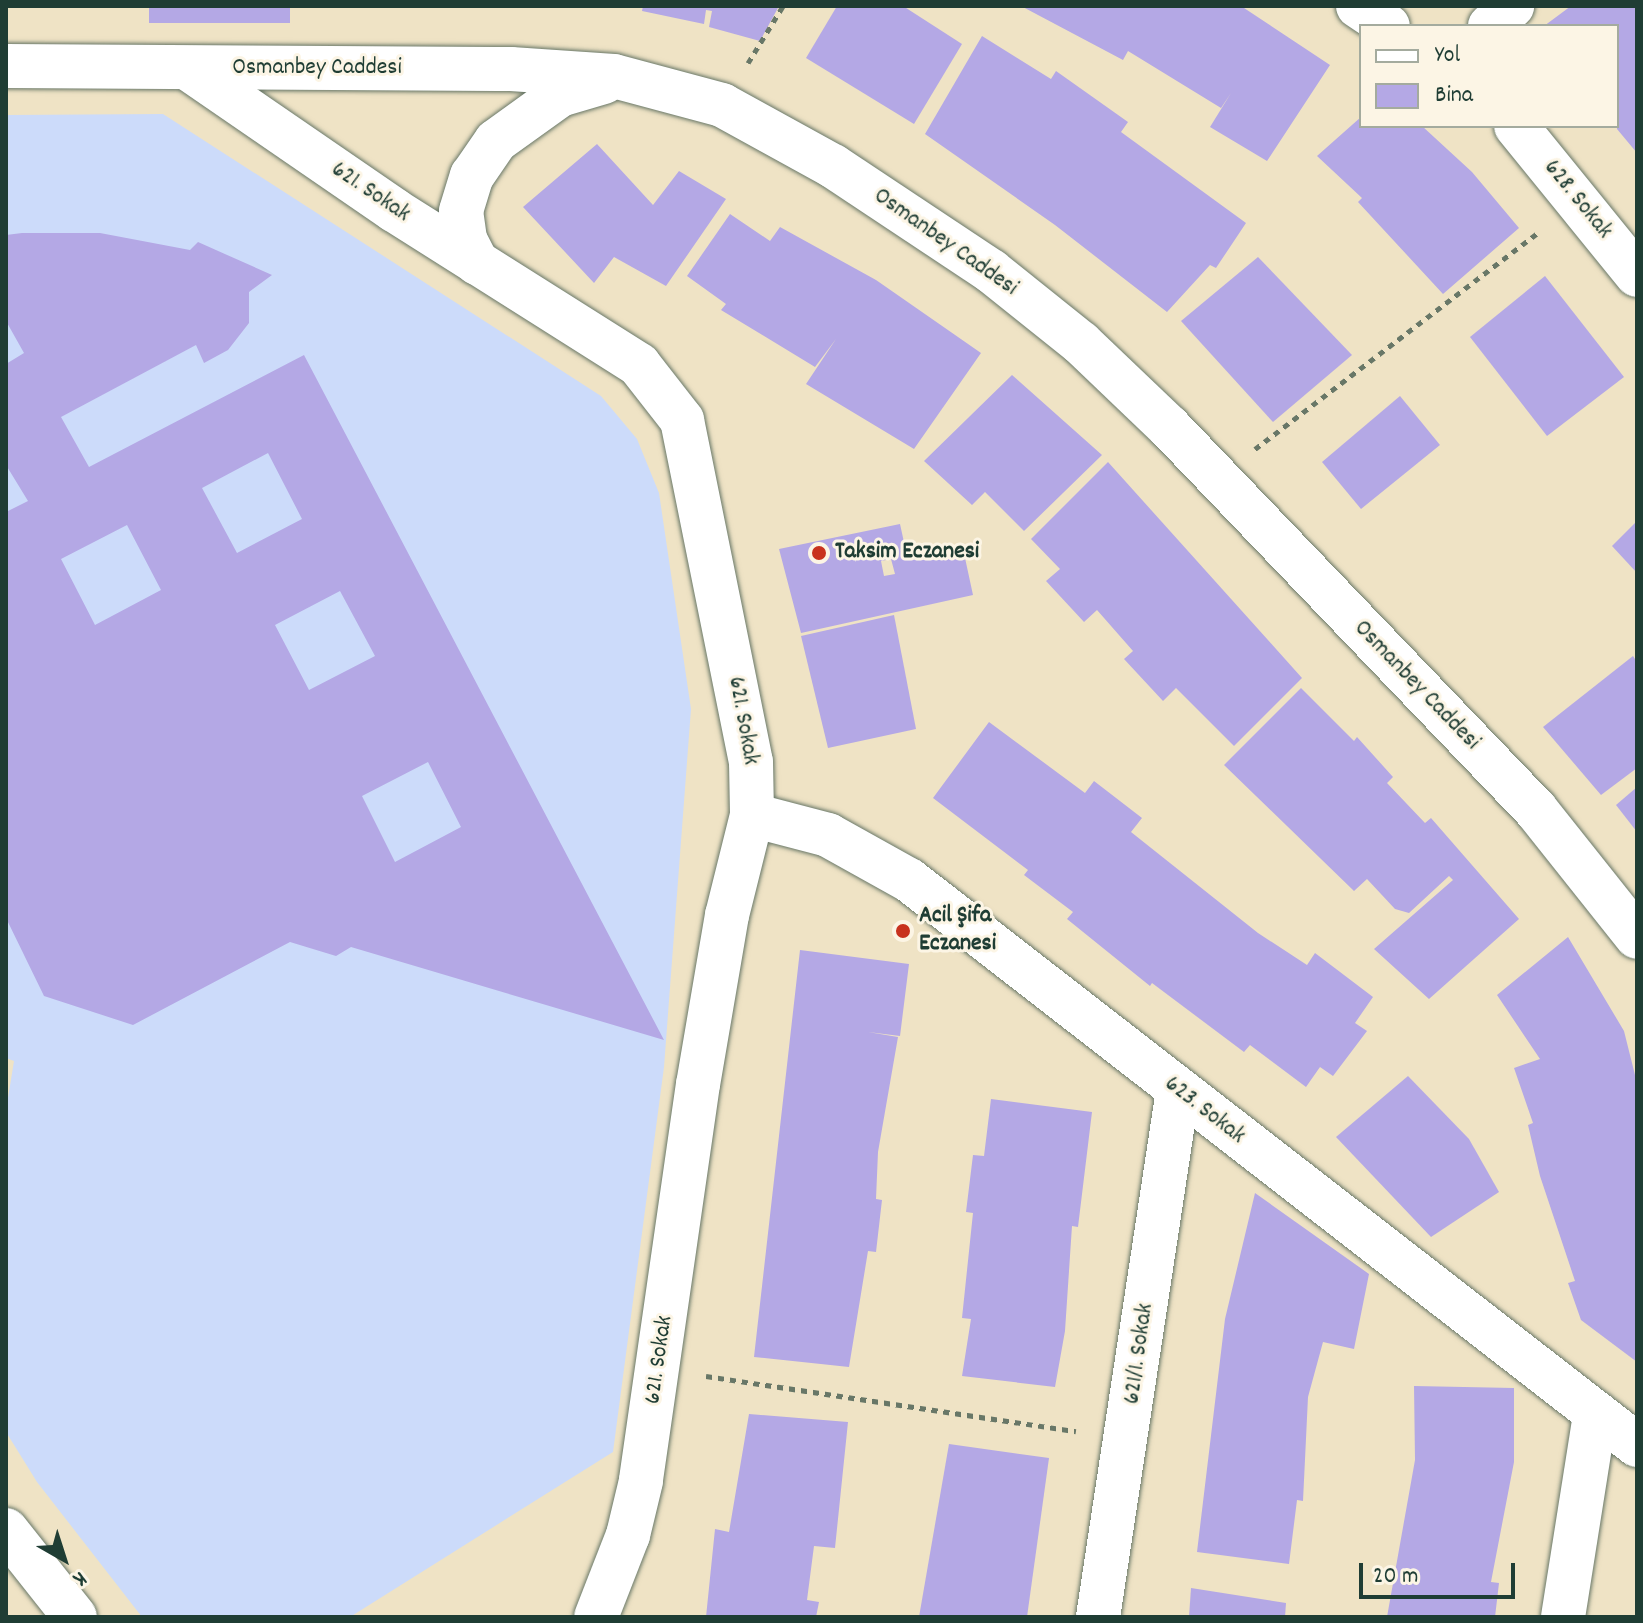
<!DOCTYPE html>
<html>
<head>
<meta charset="utf-8">
<style>
  body { margin:0 }
  #map { position:relative; width:1643px; height:1623px; overflow:hidden; background:#efe3c5; font-family:Dekko,sans-serif }
  div>[style] { position:absolute }
  .built>* { inset:0; background:#ccdbfa }
  .building>* { inset:0; background:#b4a8e5 }
  .path>* { height:5px; margin-top:-2.5px; transform-origin:0; background:repeating-linear-gradient(90deg,#687767 0 6px,transparent 0 12px) }
  .roads { filter:drop-shadow(0 0 2px #687767) drop-shadow(0 0 2px #687767) }
  .street>* { height:44px; margin:-22px; padding:0 22px; transform-origin:22px; border-radius:22px; background:#fff }
  .secondary>* { height:44px; margin:-22px; padding:0 22px; transform-origin:22px; border-radius:22px; background:#fff }
  .dots>* { width:22px; height:22px; translate:-50% -50%; box-sizing:border-box; border:4px solid #fcf5e5; border-radius:50% }
  span { translate:-50% -50%; white-space:nowrap; text-align:center; line-height:1.15; -webkit-text-stroke:6px #fcf5e5; paint-order:stroke }
  .street-label { font-size:24px; color:#1f3d34 }
  .poi-label { font-size:24px; color:#1f3d34; font-weight:700 }
  .left { translate:0 -50%; text-align:left }
  .frame { position:absolute; inset:0; border:8px solid #1f3d34; pointer-events:none }
  .legend { position:absolute; left:1359px; top:24px; width:260px; height:104px; box-sizing:border-box; background:#fcf5e5; border:2px solid #a4ab9e; margin:0; padding:10px 14px; list-style:none; font-size:24px; color:#1f3d34 }
  .legend li { display:flex; align-items:center; gap:16px; height:40px }
  .legend b { width:40px; border:2px solid #a4ab9e }
  .north { position:absolute; left:24px; top:1519px; width:80px; height:80px; -webkit-text-stroke:6px #fcf5e5; paint-order:stroke; rotate:141deg; font-size:22px; font-weight:700; line-height:32px; text-align:center; color:#1f3d34 }
  .north::after { content:''; display:block; margin:auto; width:28px; height:36px; background:#1f3d34; clip-path:polygon(50% 0,100% 100%,50% 72%,0 100%) }
  .scale { position:absolute; left:1359px; top:1563px; width:156px; height:36px; box-sizing:border-box; border:4px solid #1f3d34; border-top:0; padding-left:10px; font-size:24px; line-height:28px; white-space:nowrap; color:#1f3d34; -webkit-text-stroke:6px #fcf5e5; paint-order:stroke }
</style>
</head>
<body>
<div id="map">
  <div class="built">
    <div style="clip-path:polygon(163px 114px,601px 396px,637px 439px,659px 493px,691px 709px,664px 1067px,613px 1452px,350px 1617px,142px 1617px,37px 1482px,6px 1432px,6px 1110px,14px 1061px,6px 1058px,6px 115px)"></div>
  </div>
  <div class="building">
    <div style="clip-path:polygon(149px 6px,290px 6px,290px 23px,149px 23px)"></div>
    <div style="clip-path:polygon(643px 6px,779px 6px,760px 41px,709px 27px,712px 11px,706px 10px,704px 24px,642px 11px)"></div>
    <div style="clip-path:polygon(837px 6px,903px 6px,962px 44px,914px 124px,806px 58px)"></div>
    <div style="clip-path:polygon(1021px 6px,1241px 6px,1330px 65px,1267px 161px,1210px 127px,1231px 93px,1221px 108px,1128px 51px,1123px 60px)"></div>
    <div style="clip-path:polygon(1571px 6px,1637px 6px,1637px 153px,1617px 129px,1617px 26px,1544px 26px)"></div>
    <div style="clip-path:polygon(982px 36px,1051px 79px,1056px 71px,1128px 122px,1121px 132px,1246px 223px,1216px 268px,1210px 265px,1167px 312px,1055px 225px,925px 134px)"></div>
    <div style="clip-path:polygon(1361px 117px,1361px 126px,1422px 126px,1472px 172px,1519px 228px,1443px 294px,1358px 202px,1362px 198px,1317px 156px)"></div>
    <div style="clip-path:polygon(597px 144px,653px 205px,679px 171px,726px 199px,666px 286px,614px 257px,594px 283px,523px 207px)"></div>
    <div style="clip-path:polygon(730px 214px,770px 241px,780px 227px,876px 280px,981px 353px,914px 449px,806px 384px,836px 339px,815px 367px,721px 310px,726px 304px,687px 276px)"></div>
    <div style="clip-path:polygon(evenodd,22px 233px,100px 233px,190px 250px,198px 242px,272px 275px,249px 292px,249px 323px,228px 350px,204px 363px,196px 345px,61px 417px,89px 467px,304px 355px,664px 1040px,351px 947px,336px 956px,290px 942px,133px 1025px,44px 996px,6px 918px,6px 512px,28px 501px,6px 465px,6px 364px,24px 353px,6px 321px,6px 235px,22px 233px,268px 453px,302px 519px,237px 553px,202px 488px,268px 453px,22px 233px,127px 525px,161px 590px,95px 625px,61px 559px,127px 525px,22px 233px,340px 591px,375px 656px,309px 690px,275px 625px,340px 591px,22px 233px,428px 762px,461px 827px,395px 862px,362px 796px,428px 762px)"></div>
    <div style="clip-path:polygon(1258px 257px,1352px 355px,1273px 422px,1181px 321px)"></div>
    <div style="clip-path:polygon(1545px 276px,1624px 377px,1547px 436px,1470px 337px)"></div>
    <div style="clip-path:polygon(1012px 375px,1102px 455px,1024px 531px,985px 492px,972px 505px,924px 461px)"></div>
    <div style="clip-path:polygon(1400px 396px,1440px 445px,1361px 509px,1322px 462px)"></div>
    <div style="clip-path:polygon(1108px 462px,1302px 678px,1234px 746px,1176px 688px,1163px 701px,1124px 659px,1133px 651px,1097px 610px,1084px 622px,1046px 581px,1060px 569px,1031px 539px)"></div>
    <div style="clip-path:polygon(1637px 521px,1637px 573px,1612px 546px)"></div>
    <div style="clip-path:polygon(evenodd,900px 524px,907px 556px,962px 544px,973px 595px,801px 633px,779px 549px,900px 524px,891px 559px,895px 574px,884px 576px,881px 561px,891px 559px)"></div>
    <div style="clip-path:polygon(894px 615px,916px 729px,828px 748px,801px 636px)"></div>
    <div style="clip-path:polygon(1633px 656px,1637px 662px,1637px 768px,1601px 795px,1543px 727px)"></div>
    <div style="clip-path:polygon(1301px 688px,1354px 741px,1357px 737px,1393px 777px,1387px 783px,1425px 823px,1431px 818px,1519px 919px,1429px 999px,1374px 949px,1453px 880px,1449px 876px,1409px 913px,1395px 909px,1367px 879px,1354px 891px,1224px 765px)"></div>
    <div style="clip-path:polygon(989px 722px,1085px 793px,1094px 781px,1142px 818px,1131px 832px,1258px 933px,1307px 965px,1315px 953px,1373px 997px,1355px 1023px,1367px 1031px,1333px 1076px,1320px 1067px,1306px 1087px,1250px 1045px,1244px 1052px,1152px 983px,1150px 986px,1067px 919px,1073px 912px,1024px 875px,1028px 870px,933px 798px)"></div>
    <div style="clip-path:polygon(1637px 787px,1637px 832px,1616px 805px)"></div>
    <div style="clip-path:polygon(1568px 937px,1624px 1031px,1637px 1083px,1637px 1362px,1581px 1320px,1568px 1283px,1575px 1281px,1540px 1176px,1528px 1125px,1533px 1123px,1514px 1068px,1540px 1059px,1497px 995px)"></div>
    <div style="clip-path:polygon(800px 950px,909px 964px,900px 1036px,868px 1032px,898px 1037px,878px 1152px,876px 1199px,882px 1200px,876px 1252px,868px 1251px,849px 1367px,754px 1357px)"></div>
    <div style="clip-path:polygon(1408px 1076px,1469px 1139px,1499px 1192px,1431px 1237px,1336px 1137px)"></div>
    <div style="clip-path:polygon(991px 1099px,1092px 1112px,1078px 1227px,1072px 1226px,1065px 1331px,1055px 1387px,962px 1376px,971px 1319px,962px 1318px,973px 1213px,966px 1212px,973px 1155px,984px 1156px)"></div>
    <div style="clip-path:polygon(1255px 1193px,1369px 1274px,1354px 1349px,1323px 1342px,1308px 1397px,1303px 1501px,1297px 1500px,1289px 1564px,1197px 1552px,1225px 1319px)"></div>
    <div style="clip-path:polygon(1414px 1386px,1514px 1388px,1514px 1462px,1491px 1582px,1499px 1583px,1495px 1617px,1387px 1617px,1415px 1460px)"></div>
    <div style="clip-path:polygon(749px 1414px,848px 1422px,835px 1548px,814px 1546px,807px 1600px,819px 1602px,816px 1617px,706px 1617px,715px 1529px,729px 1532px)"></div>
    <div style="clip-path:polygon(949px 1444px,1049px 1458px,1027px 1617px,919px 1617px)"></div>
    <div style="clip-path:polygon(1191px 1588px,1286px 1603px,1285px 1617px,1189px 1617px)"></div>
  </div>
  <div class="path">
    <div style="left:748px;top:63px;width:67px;rotate:-58.4deg"></div>
    <div style="left:1255px;top:449px;width:357px;rotate:-37.4deg"></div>
    <div style="left:706px;top:1376px;width:374px;rotate:8.5deg"></div>
  </div>
  <div class="roads">
    <div class="street">
      <div style="left:1358px;top:6px;width:36px;rotate:34deg"></div>
      <div style="left:1490px;top:26px;width:30px;rotate:-42deg"></div>
      <div style="left:1516px;top:126px;width:192px;rotate:50.9deg"></div>
      <div style="left:1098px;top:1617px;width:533px;rotate:-81.37deg"></div>
      <div style="left:1563px;top:1617px;width:204px;rotate:-81deg"></div>
    </div>
    <div class="secondary">
      <div style="left:6px;top:66px;width:505px;rotate:0.34deg"></div>
      <div style="left:511px;top:69px;width:103px;rotate:3.9deg"></div>
      <div style="left:614px;top:76px;width:112px;rotate:15deg"></div>
      <div style="left:722px;top:105px;width:127px;rotate:28.8deg"></div>
      <div style="left:833px;top:166px;width:190px;rotate:33.6deg"></div>
      <div style="left:991px;top:271px;width:115px;rotate:38.7deg"></div>
      <div style="left:1081px;top:343px;width:122px;rotate:43.7deg"></div>
      <div style="left:1169px;top:427px;width:530px;rotate:46.22deg"></div>
      <div style="left:1536px;top:810px;width:162px;rotate:51.5deg"></div>
      <div style="left:189px;top:69px;width:249px;rotate:34.5deg"></div>
      <div style="left:394px;top:210px;width:290px;rotate:32.3deg"></div>
      <div style="left:639px;top:365px;width:70px;rotate:52deg"></div>
      <div style="left:682px;top:420px;width:349px;rotate:78.6deg"></div>
      <div style="left:751px;top:762px;width:53px;rotate:88.9deg"></div>
      <div style="left:752px;top:815px;width:103px;rotate:104deg"></div>
      <div style="left:727px;top:915px;width:171px;rotate:99.7deg"></div>
      <div style="left:698px;top:1084px;width:401px;rotate:98.2deg"></div>
      <div style="left:641px;top:1481px;width:56px;rotate:103.5deg"></div>
      <div style="left:628px;top:1535px;width:88px;rotate:111.3deg"></div>
      <div style="left:477px;top:263px;width:27px;rotate:-117deg"></div>
      <div style="left:465px;top:239px;width:28px;rotate:-98deg"></div>
      <div style="left:461px;top:211px;width:37px;rotate:-73deg"></div>
      <div style="left:472px;top:176px;width:42px;rotate:-55.6deg"></div>
      <div style="left:496px;top:141px;width:79px;rotate:-35.7deg"></div>
      <div style="left:560px;top:95px;width:46px;rotate:-16.5deg"></div>
      <div style="left:752px;top:815px;width:79px;rotate:14.7deg"></div>
      <div style="left:828px;top:835px;width:93px;rotate:29.1deg"></div>
      <div style="left:909px;top:880px;width:922px;rotate:37.81deg"></div>
      <div style="left:6px;top:1530px;width:111px;rotate:51.6deg"></div>
    </div>
  </div>
  <div class="dots">
    <div style="left:819px;top:553px;background:#c8321e"></div>
    <div style="left:903px;top:931px;background:#c8321e"></div>
  </div>
  <div class="street-label">
    <span style="left:317px;top:69px">Osmanbey Caddesi</span>
    <span style="left:370px;top:193px;rotate:34deg">621. Sokak</span>
    <span style="left:1577px;top:200px;rotate:51deg">628. Sokak</span>
    <span style="left:945px;top:243px;rotate:35deg">Osmanbey Caddesi</span>
    <span style="left:1416px;top:686px;rotate:46deg">Osmanbey Caddesi</span>
    <span style="left:742px;top:721px;rotate:80deg">621. Sokak</span>
    <span style="left:1204px;top:1111px;rotate:38deg">623. Sokak</span>
    <span style="left:1140px;top:1354px;rotate:-82deg">621/1. Sokak</span>
    <span style="left:660px;top:1360px;rotate:-82deg">621. Sokak</span>
  </div>
  <div class="poi-label">
    <span class="left" style="left:835px;top:553px">Taksim Eczanesi</span>
    <span class="left" style="left:919px;top:931px">Acil Şifa<br>Eczanesi</span>
  </div>
  <div class="frame"></div>
  <ul class="legend">
  <li><b style="height:10px;background:#fff"></b>Yol</li>
  <li><b style="height:22px;background:#b4a8e5"></b>Bina</li>
  </ul>
  <div class="north">K</div>
  <div class="scale">20 m</div>
</div>
</body>
</html>
